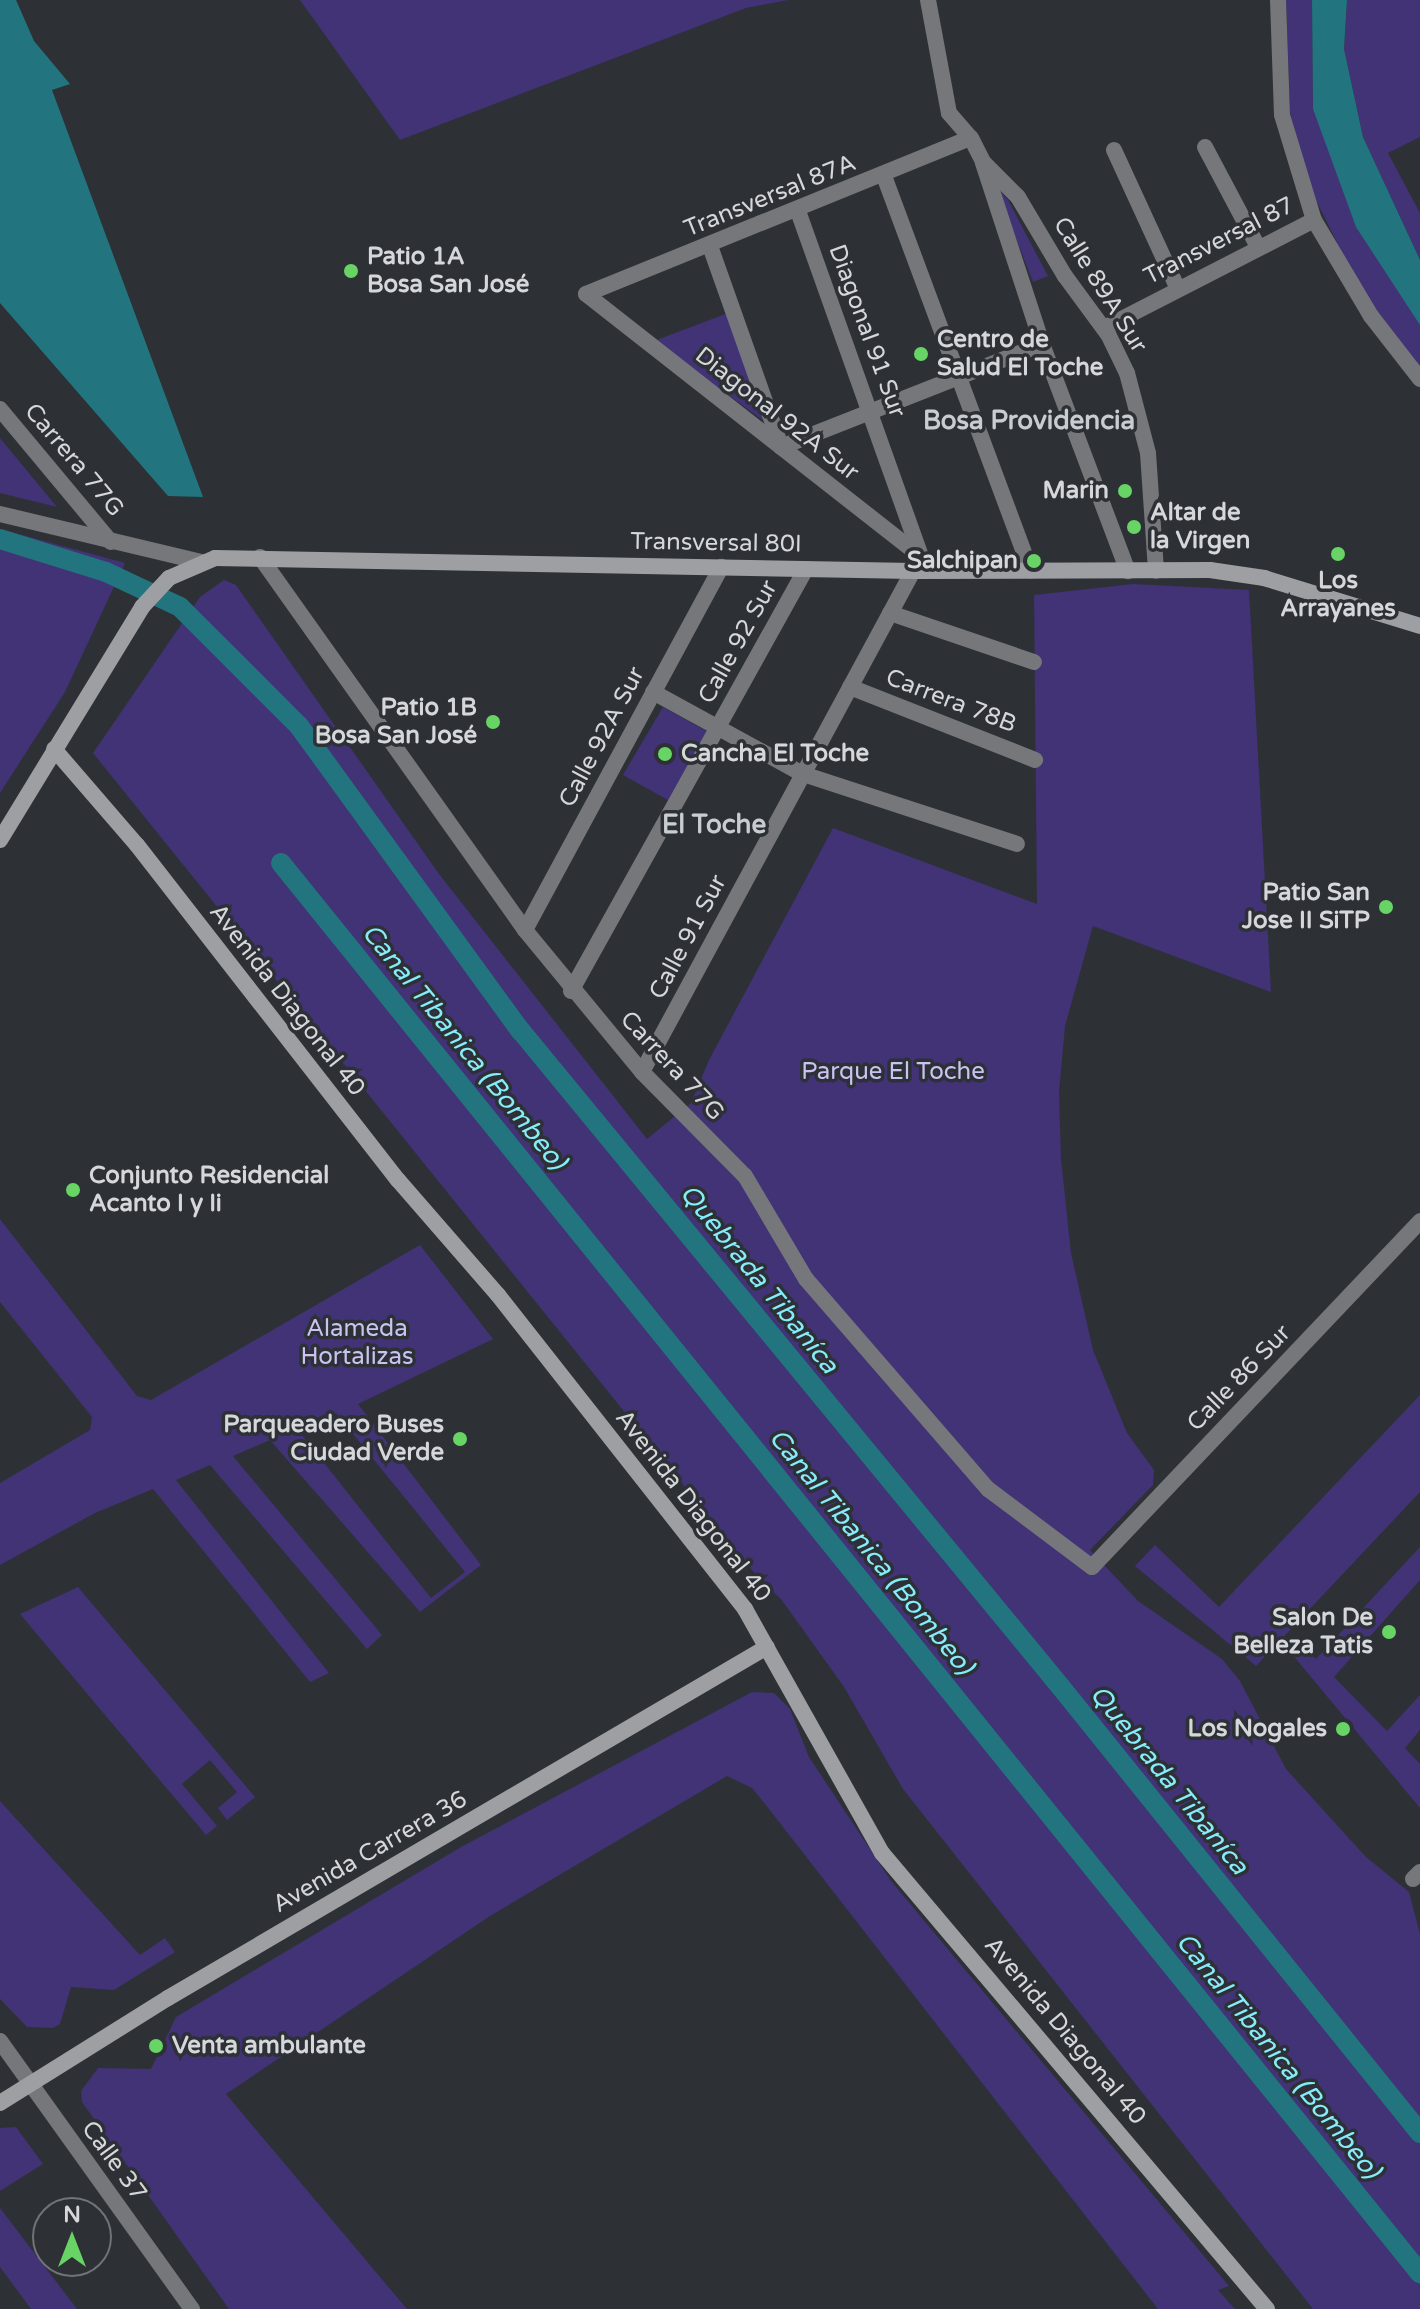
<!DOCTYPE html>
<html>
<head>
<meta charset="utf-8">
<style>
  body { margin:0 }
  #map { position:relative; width:1420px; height:2309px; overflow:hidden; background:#2d3135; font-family:"Varela Round",sans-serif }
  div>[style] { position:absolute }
  .green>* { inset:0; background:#423276 }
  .water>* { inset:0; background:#22757f }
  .canal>* { height:20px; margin:-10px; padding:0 10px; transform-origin:10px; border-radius:10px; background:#22757f }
  .minor>* { height:16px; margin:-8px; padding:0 8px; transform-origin:8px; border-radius:8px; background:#76777a }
  .tertiary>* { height:16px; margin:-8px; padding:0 8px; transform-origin:8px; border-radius:8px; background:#76777a }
  .secondary>* { height:16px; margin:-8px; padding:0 8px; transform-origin:8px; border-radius:8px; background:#9d9fa3 }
  .dots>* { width:22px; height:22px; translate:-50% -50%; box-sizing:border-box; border:4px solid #2d3135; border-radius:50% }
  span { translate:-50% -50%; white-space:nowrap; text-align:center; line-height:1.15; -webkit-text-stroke:7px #2d3135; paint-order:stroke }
  .street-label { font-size:24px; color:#d5d7da }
  .poi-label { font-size:24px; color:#d5d7da; font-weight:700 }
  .left { translate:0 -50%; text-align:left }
  .right { translate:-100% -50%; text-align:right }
  .park-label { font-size:24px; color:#c9c3f1 }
  .neighbourhood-label { font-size:26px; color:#c8cdd2; font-weight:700 }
  .water-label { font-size:26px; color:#87ecf9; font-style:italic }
  .north { position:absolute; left:32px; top:2197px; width:80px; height:80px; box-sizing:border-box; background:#2d3135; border:2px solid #707377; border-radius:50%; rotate:0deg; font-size:22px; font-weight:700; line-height:32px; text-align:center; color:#d5d7da }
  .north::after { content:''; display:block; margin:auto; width:28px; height:36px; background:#67d465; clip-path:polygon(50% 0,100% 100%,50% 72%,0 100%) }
</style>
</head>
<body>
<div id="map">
  <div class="green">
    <div style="clip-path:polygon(300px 0,788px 0,746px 8px,400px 140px)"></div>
    <div style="clip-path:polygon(1286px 0,1312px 0,1313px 109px,1420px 325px,1420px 376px,1404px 360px,1350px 269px,1309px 186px,1290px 112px)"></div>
    <div style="clip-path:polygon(1347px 0,1420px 0,1420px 137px,1388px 153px,1420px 213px,1420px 260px,1363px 137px,1344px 49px)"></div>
    <div style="clip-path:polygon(995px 185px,1008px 200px,1048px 276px,1033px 282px)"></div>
    <div style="clip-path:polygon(728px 313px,771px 426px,654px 341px)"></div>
    <div style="clip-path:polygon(0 438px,57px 507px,0 493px)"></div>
    <div style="clip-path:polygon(0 529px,125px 563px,65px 692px,0 793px)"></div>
    <div style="clip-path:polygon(224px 580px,236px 585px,439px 874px,647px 1139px,691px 1103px,709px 1060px,833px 828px,1037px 904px,1034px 595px,1133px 584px,1249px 590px,1271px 992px,1093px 926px,1065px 1026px,1059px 1092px,1061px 1159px,1071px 1253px,1093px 1350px,1127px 1433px,1154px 1470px,1153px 1485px,1090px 1550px,1138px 1601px,1222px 1659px,1240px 1681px,1286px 1769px,1366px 1857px,1409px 1892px,1420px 1934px,1420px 2309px,1313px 2309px,903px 1789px,844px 1687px,781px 1599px,760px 1580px,93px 753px,200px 597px)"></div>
    <div style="clip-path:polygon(663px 707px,708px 732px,668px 800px,623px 775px)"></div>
    <div style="clip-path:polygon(evenodd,0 1219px,137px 1396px,151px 1400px,420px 1245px,493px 1339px,358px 1404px,481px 1565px,420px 1612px,270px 1440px,233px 1456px,382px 1635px,367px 1649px,210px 1465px,176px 1480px,329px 1673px,310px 1682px,153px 1489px,95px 1513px,0 1565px,0 1483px,90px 1430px,92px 1417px,0 1302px,0 1219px,336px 1413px,465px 1572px,431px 1598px,298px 1430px,289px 1433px,336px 1413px)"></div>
    <div style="clip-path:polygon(1420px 1395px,1420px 1492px,1256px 1666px,1135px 1566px,1155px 1545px,1219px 1607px)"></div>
    <div style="clip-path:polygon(1420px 1547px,1420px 1580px,1334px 1677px,1387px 1731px,1420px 1695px,1420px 1730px,1405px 1748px,1420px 1764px,1420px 1808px,1291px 1653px,1301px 1645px,1316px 1659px)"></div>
    <div style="clip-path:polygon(78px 1587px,255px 1797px,227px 1820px,218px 1808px,237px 1792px,210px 1760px,182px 1784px,217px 1826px,206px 1835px,20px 1614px)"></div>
    <div style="clip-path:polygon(752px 1692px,774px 1693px,790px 1709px,809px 1757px,891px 1881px,1229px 2286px,1218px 2290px,1235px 2309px,1158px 2309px,769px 1809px,752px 1788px,727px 1776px,490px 1916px,226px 2094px,407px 2309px,229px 2309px,82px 2102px,81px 2091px,98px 2068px,151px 2069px,176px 2017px,186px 2011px,461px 1847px)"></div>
    <div style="clip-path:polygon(0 1801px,140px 1955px,165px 1938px,175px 1952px,114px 1990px,71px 1987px,60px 2024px,53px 2028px,27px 2027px,0 1999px)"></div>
    <div style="clip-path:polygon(16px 2127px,43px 2164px,0 2191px,0 2128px)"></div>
    <div style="clip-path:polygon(0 2208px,77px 2309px,31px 2309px,0 2267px)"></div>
  </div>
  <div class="water">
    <div style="clip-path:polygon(0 0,16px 0,34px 41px,70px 84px,52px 90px,203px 497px,168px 496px,0 303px)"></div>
    <div style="clip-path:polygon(1312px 0,1347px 0,1344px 49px,1363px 137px,1420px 260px,1420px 325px,1356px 227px,1313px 109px)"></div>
  </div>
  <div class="canal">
    <div style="left:0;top:539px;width:111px;rotate:17.3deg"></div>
    <div style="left:106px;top:572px;width:82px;rotate:25.3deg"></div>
    <div style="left:180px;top:607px;width:168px;rotate:45deg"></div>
    <div style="left:299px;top:726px;width:377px;rotate:54deg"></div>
    <div style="left:521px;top:1031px;width:848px;rotate:50.55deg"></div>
    <div style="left:1060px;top:1686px;width:574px;rotate:51.15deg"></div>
    <div style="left:281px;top:863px;width:1813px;rotate:51.07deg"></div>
  </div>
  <div class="minor">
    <div style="left:928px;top:0;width:115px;rotate:79.5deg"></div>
    <div style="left:949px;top:113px;width:33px;rotate:49deg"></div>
    <div style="left:971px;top:138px;width:27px;rotate:63deg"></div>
    <div style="left:983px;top:162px;width:49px;rotate:45deg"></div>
    <div style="left:1018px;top:197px;width:92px;rotate:59.3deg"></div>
    <div style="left:1065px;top:276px;width:74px;rotate:53.7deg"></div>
    <div style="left:1109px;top:336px;width:41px;rotate:64.1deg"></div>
    <div style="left:1127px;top:373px;width:83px;rotate:75.3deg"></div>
    <div style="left:1148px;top:453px;width:118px;rotate:86.1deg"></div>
    <div style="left:1278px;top:0;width:115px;rotate:88deg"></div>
    <div style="left:1282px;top:115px;width:110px;rotate:73.1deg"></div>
    <div style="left:1314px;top:220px;width:112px;rotate:59.3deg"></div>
    <div style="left:1371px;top:316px;width:80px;rotate:52.1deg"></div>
    <div style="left:1205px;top:147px;width:113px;rotate:62.1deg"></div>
    <div style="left:1114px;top:150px;width:153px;rotate:65.3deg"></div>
    <div style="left:983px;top:163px;width:190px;rotate:71.9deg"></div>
    <div style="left:1042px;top:344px;width:243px;rotate:69.3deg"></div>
    <div style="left:884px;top:176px;width:421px;rotate:69.6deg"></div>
    <div style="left:798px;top:211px;width:366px;rotate:70.4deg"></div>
    <div style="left:710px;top:246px;width:213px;rotate:70.5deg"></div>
    <div style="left:781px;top:447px;width:281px;rotate:-21.5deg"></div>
    <div style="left:586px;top:294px;width:449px;rotate:38.1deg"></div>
    <div style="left:586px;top:294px;width:415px;rotate:-22.1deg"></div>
    <div style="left:1104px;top:328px;width:236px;rotate:-27.2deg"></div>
    <div style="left:0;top:409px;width:173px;rotate:50.2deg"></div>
    <div style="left:0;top:514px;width:207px;rotate:13.4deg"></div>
    <div style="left:260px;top:557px;width:458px;rotate:54.6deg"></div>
    <div style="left:525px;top:930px;width:184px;rotate:50.5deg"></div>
    <div style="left:642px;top:1072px;width:146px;rotate:45.3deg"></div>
    <div style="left:745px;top:1176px;width:120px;rotate:59.4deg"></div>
    <div style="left:806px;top:1279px;width:278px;rotate:49.1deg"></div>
    <div style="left:988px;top:1489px;width:130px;rotate:36.9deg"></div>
    <div style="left:890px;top:613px;width:152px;rotate:18.8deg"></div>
    <div style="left:850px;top:687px;width:199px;rotate:21.5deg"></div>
    <div style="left:653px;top:692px;width:171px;rotate:28.7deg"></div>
    <div style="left:803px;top:774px;width:225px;rotate:18.1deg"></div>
    <div style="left:525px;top:930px;width:413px;rotate:-61.6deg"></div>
    <div style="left:571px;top:991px;width:483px;rotate:-60.9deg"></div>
    <div style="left:642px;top:1072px;width:570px;rotate:-61.59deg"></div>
    <div style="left:1413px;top:1879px;width:10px;rotate:-45deg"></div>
  </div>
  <div class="tertiary">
    <div style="left:1092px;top:1567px;width:477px;rotate:-46.5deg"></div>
    <div style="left:0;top:2041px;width:330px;rotate:54.4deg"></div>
  </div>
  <div class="secondary">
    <div style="left:54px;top:749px;width:127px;rotate:49.2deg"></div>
    <div style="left:137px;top:845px;width:425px;rotate:52.1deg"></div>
    <div style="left:398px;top:1180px;width:152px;rotate:49deg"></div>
    <div style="left:498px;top:1295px;width:400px;rotate:51.8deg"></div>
    <div style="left:745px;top:1609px;width:280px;rotate:60.7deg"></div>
    <div style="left:882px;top:1853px;width:597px;rotate:49.83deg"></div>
    <div style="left:0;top:840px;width:273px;rotate:-58.6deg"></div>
    <div style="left:142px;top:607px;width:40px;rotate:-47deg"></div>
    <div style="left:169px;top:578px;width:50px;rotate:-23.5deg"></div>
    <div style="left:215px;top:558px;width:698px;rotate:1.07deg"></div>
    <div style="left:913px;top:571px;width:297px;rotate:-0.2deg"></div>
    <div style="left:1210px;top:570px;width:55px;rotate:8.4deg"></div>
    <div style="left:1264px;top:578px;width:163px;rotate:17.1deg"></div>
    <div style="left:0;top:2103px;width:198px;rotate:-32deg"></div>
    <div style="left:168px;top:1998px;width:694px;rotate:-30.37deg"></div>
  </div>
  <div class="dots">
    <div style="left:351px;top:271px;background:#67d465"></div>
    <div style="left:921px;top:354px;background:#67d465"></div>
    <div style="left:1125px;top:491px;background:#67d465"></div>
    <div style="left:1134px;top:527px;background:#67d465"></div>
    <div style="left:1338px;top:554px;background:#67d465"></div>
    <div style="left:1034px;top:561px;background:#67d465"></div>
    <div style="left:493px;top:722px;background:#67d465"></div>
    <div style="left:665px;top:754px;background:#67d465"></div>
    <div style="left:1386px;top:907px;background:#67d465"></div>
    <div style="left:73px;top:1190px;background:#67d465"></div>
    <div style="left:460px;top:1439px;background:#67d465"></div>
    <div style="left:1389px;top:1632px;background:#67d465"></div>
    <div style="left:1343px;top:1729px;background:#67d465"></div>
    <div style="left:156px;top:2046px;background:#67d465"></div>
  </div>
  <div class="street-label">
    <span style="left:770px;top:196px;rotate:-22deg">Transversal 87A</span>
    <span style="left:1219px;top:241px;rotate:-27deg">Transversal 87</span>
    <span style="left:1100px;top:285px;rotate:58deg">Calle 89A Sur</span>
    <span style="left:867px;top:331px;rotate:70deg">Diagonal 91 Sur</span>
    <span style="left:777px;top:414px;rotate:38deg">Diagonal 92A Sur</span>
    <span style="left:74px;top:460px;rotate:50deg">Carrera 77G</span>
    <span style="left:716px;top:543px;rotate:1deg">Transversal 80I</span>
    <span style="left:738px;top:642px;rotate:-61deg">Calle 92 Sur</span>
    <span style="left:951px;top:701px;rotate:21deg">Carrera 78B</span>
    <span style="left:602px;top:737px;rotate:-62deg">Calle 92A Sur</span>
    <span style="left:688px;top:937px;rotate:-62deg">Calle 91 Sur</span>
    <span style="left:287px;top:1000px;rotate:52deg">Avenida Diagonal 40</span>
    <span style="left:672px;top:1066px;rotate:47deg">Carrera 77G</span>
    <span style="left:1239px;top:1378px;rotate:-46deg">Calle 86 Sur</span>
    <span style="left:693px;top:1506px;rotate:52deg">Avenida Diagonal 40</span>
    <span style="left:370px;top:1852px;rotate:-30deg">Avenida Carrera 36</span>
    <span style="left:1065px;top:2031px;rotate:50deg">Avenida Diagonal 40</span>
    <span style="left:114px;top:2161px;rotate:54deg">Calle 37</span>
  </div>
  <div class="poi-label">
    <span class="left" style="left:367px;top:271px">Patio 1A<br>Bosa San José</span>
    <span class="left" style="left:937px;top:354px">Centro de<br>Salud El Toche</span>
    <span class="right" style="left:1109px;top:491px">Marin</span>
    <span class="left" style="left:1150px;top:527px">Altar de<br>la Virgen</span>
    <span class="right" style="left:1018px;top:561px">Salchipan</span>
    <span style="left:1338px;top:595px">Los<br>Arrayanes</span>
    <span class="right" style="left:477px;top:722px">Patio 1B<br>Bosa San José</span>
    <span class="left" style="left:681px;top:754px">Cancha El Toche</span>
    <span class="right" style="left:1370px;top:907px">Patio San<br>Jose II SiTP</span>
    <span class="left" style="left:89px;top:1190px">Conjunto Residencial<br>Acanto I y Ii</span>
    <span class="right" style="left:444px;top:1439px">Parqueadero Buses<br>Ciudad Verde</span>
    <span class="right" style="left:1373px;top:1632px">Salon De<br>Belleza Tatis</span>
    <span class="right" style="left:1327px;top:1729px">Los Nogales</span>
    <span class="left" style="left:172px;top:2046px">Venta ambulante</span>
  </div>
  <div class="park-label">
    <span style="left:893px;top:1072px">Parque El Toche</span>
    <span style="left:357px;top:1343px">Alameda<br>Hortalizas</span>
  </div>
  <div class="neighbourhood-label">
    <span style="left:1029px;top:421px">Bosa Providencia</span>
    <span style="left:714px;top:825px">El Toche</span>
  </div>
  <div class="water-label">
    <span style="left:464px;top:1047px;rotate:51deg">Canal Tibanica (Bombeo)</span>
    <span style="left:759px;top:1279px;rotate:51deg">Quebrada Tibaníca</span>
    <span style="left:871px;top:1552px;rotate:51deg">Canal Tibanica (Bombeo)</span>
    <span style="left:1169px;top:1780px;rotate:51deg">Quebrada Tibaníca</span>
    <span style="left:1278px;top:2056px;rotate:51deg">Canal Tibanica (Bombeo)</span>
  </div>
  <div class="north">N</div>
</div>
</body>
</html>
